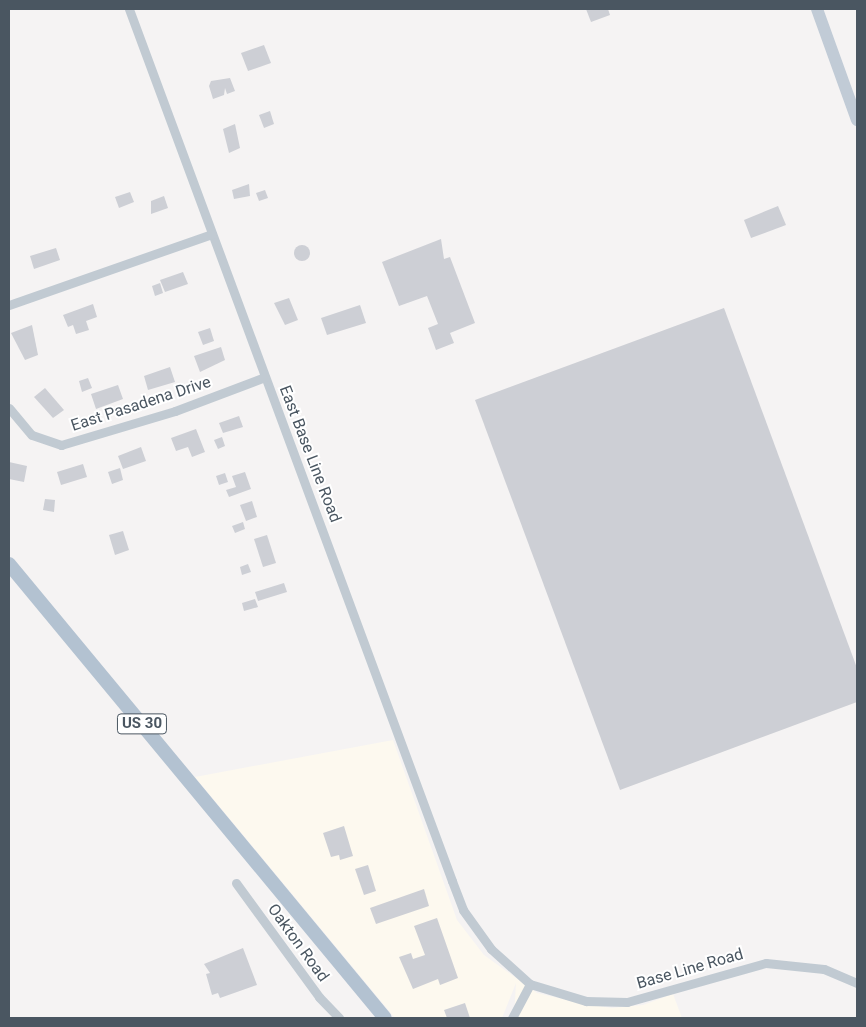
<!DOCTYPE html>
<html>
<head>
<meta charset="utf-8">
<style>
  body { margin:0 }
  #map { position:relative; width:866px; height:1027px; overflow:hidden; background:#f5f3f3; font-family:Roboto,sans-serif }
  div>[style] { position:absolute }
  .commercial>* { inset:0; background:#fdf9ef }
  .building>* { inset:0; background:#cdcfd5 }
  .round { border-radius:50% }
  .street>* { height:9px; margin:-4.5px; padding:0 4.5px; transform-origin:4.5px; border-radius:4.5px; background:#c1cad2 }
  .secondary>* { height:12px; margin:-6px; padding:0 6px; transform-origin:6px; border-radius:6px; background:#c1cbd6 }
  .primary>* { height:14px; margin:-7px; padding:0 7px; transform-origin:7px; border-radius:7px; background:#b3c2d1 }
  span { translate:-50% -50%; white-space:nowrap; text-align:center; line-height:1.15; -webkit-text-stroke:4px #fff; paint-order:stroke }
  .shield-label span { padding:1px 4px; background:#fff; border:1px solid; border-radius:4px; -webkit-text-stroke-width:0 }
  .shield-label { font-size:15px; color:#4a5661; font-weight:700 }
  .street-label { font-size:16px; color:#4a5661 }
  .frame { position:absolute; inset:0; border:10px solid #4a5661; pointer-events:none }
</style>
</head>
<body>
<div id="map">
  <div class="commercial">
    <div style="clip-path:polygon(393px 740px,457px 920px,484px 955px,537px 993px,584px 1004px,612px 1008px,643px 1005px,673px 994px,682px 1018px,514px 1018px,516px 983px,502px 1018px,395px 1018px,195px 777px)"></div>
  </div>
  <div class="building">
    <div style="clip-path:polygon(586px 9px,608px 9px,610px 15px,591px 22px)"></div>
    <div style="clip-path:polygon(264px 45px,271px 63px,248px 71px,241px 53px)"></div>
    <div style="clip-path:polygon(230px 78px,235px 91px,227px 94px,225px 88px,224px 95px,213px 99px,209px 86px,211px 81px)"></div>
    <div style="clip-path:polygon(270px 111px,274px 124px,264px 128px,259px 115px)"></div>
    <div style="clip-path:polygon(235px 124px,240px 148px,229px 153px,223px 129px)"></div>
    <div style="clip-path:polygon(249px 184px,250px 196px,234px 199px,232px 190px)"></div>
    <div style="clip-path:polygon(265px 190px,268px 198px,259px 201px,256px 193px)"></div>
    <div style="clip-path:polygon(130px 192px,134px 202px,119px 208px,115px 197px)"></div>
    <div style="clip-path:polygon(164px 196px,168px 208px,151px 214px,151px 201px)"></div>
    <div style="clip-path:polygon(778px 206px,786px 225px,751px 238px,744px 220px)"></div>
    <div style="clip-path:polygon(441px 239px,444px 259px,450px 257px,475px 323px,450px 333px,454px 343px,436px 350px,428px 328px,438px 324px,427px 296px,399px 306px,382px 262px)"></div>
    <div class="round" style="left:294px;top:245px;width:16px;height:16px"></div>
    <div style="clip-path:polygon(56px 248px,60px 260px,34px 269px,30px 256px)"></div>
    <div style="clip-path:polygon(183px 272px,188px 284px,165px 292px,160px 280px)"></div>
    <div style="clip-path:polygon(160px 283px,163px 293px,155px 296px,152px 286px)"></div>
    <div style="clip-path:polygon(289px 298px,298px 320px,285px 325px,274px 303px)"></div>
    <div style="clip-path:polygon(93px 304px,97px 317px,86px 321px,89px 330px,76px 334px,73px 325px,68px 327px,63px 315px)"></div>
    <div style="clip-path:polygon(360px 305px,366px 323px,327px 335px,321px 318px)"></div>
    <div style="clip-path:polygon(724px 308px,857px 668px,857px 702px,620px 790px,475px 400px)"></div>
    <div style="clip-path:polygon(32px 325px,38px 355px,25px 360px,11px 333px)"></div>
    <div style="clip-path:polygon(210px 328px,214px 341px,203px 345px,198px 332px)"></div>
    <div style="clip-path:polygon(221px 347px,225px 360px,200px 372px,194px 356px)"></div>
    <div style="clip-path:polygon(170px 367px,175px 382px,148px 390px,144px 376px)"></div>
    <div style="clip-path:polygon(88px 378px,92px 388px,82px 392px,79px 381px)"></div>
    <div style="clip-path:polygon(118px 385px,123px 399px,96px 409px,91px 394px)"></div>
    <div style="clip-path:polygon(45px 388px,64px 410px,53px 418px,34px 397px)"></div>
    <div style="clip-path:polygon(239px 416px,243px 427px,223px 433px,219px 423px)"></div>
    <div style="clip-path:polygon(196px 429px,205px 452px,192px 457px,188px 447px,176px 451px,171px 438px)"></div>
    <div style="clip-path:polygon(222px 437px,225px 446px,218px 449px,214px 440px)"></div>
    <div style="clip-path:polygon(141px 447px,146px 461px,123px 469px,118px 456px)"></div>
    <div style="clip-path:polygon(9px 462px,27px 466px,24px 482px,9px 479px)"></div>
    <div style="clip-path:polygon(83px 464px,87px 477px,61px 485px,57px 472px)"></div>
    <div style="clip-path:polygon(120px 468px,123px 480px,112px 484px,108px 472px)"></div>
    <div style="clip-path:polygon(245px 472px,251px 489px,229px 497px,226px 490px,236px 487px,232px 476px)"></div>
    <div style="clip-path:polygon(225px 473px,228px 482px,219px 485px,216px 476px)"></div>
    <div style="clip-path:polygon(45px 499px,55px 500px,54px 512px,43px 510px)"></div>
    <div style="clip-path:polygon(252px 501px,257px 517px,246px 521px,240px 505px)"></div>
    <div style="clip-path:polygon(243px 522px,245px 529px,235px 533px,232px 526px)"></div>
    <div style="clip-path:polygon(123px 531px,129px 550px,115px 555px,109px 535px)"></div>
    <div style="clip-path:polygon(267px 535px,276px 563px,263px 567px,254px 539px)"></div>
    <div style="clip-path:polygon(248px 564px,251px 572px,242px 575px,240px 567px)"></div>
    <div style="clip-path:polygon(284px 583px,287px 592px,258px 601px,255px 592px)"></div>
    <div style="clip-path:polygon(255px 599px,258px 607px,244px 611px,242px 603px)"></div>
    <div style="clip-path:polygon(344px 826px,353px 856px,340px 860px,339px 855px,331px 857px,323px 833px)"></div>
    <div style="clip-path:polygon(368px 865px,376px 891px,364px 895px,355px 869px)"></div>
    <div style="clip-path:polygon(424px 889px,429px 906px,376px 924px,370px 908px)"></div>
    <div style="clip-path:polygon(437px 918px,458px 978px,440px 985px,438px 979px,413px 989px,399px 957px,411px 953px,413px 959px,425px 955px,414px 926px)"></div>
    <div style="clip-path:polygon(243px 948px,257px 985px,220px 998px,218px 993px,212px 995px,206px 974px,210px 973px,204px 964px)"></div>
    <div style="clip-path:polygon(465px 1003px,470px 1018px,447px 1018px,444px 1010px)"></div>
  </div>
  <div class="street">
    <div style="left:129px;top:9px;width:930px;rotate:69.67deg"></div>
    <div style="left:452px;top:881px;width:31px;rotate:69deg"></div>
    <div style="left:463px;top:910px;width:48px;rotate:54.3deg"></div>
    <div style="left:491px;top:949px;width:52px;rotate:41.9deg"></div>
    <div style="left:530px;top:984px;width:59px;rotate:16.9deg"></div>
    <div style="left:586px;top:1001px;width:41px;rotate:1.4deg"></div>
    <div style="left:627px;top:1002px;width:144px;rotate:-15.7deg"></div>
    <div style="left:766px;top:963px;width:58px;rotate:5.9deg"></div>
    <div style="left:824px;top:969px;width:36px;rotate:23deg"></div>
    <div style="left:9px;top:305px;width:215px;rotate:-19.3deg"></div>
    <div style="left:9px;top:408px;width:35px;rotate:50deg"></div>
    <div style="left:32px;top:435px;width:31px;rotate:19deg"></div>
    <div style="left:61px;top:445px;width:119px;rotate:-16.6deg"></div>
    <div style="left:175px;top:411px;width:96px;rotate:-20.7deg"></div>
    <div style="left:236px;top:883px;width:141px;rotate:53.9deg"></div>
    <div style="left:319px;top:997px;width:29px;rotate:46deg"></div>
    <div style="left:512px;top:1018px;width:38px;rotate:-62deg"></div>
  </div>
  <div class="secondary">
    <div style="left:817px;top:9px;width:118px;rotate:70.2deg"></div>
  </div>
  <div class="primary">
    <div style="left:9px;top:564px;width:589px;rotate:50.37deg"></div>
  </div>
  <div class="shield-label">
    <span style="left:142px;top:724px">US 30</span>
  </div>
  <div class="street-label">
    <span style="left:141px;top:404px;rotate:-18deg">East Pasadena Drive</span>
    <span style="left:310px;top:454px;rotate:69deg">East Base Line Road</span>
    <span style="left:298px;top:943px;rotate:54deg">Oakton Road</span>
    <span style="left:690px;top:969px;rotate:-16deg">Base Line Road</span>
  </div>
  <div class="frame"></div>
</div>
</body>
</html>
